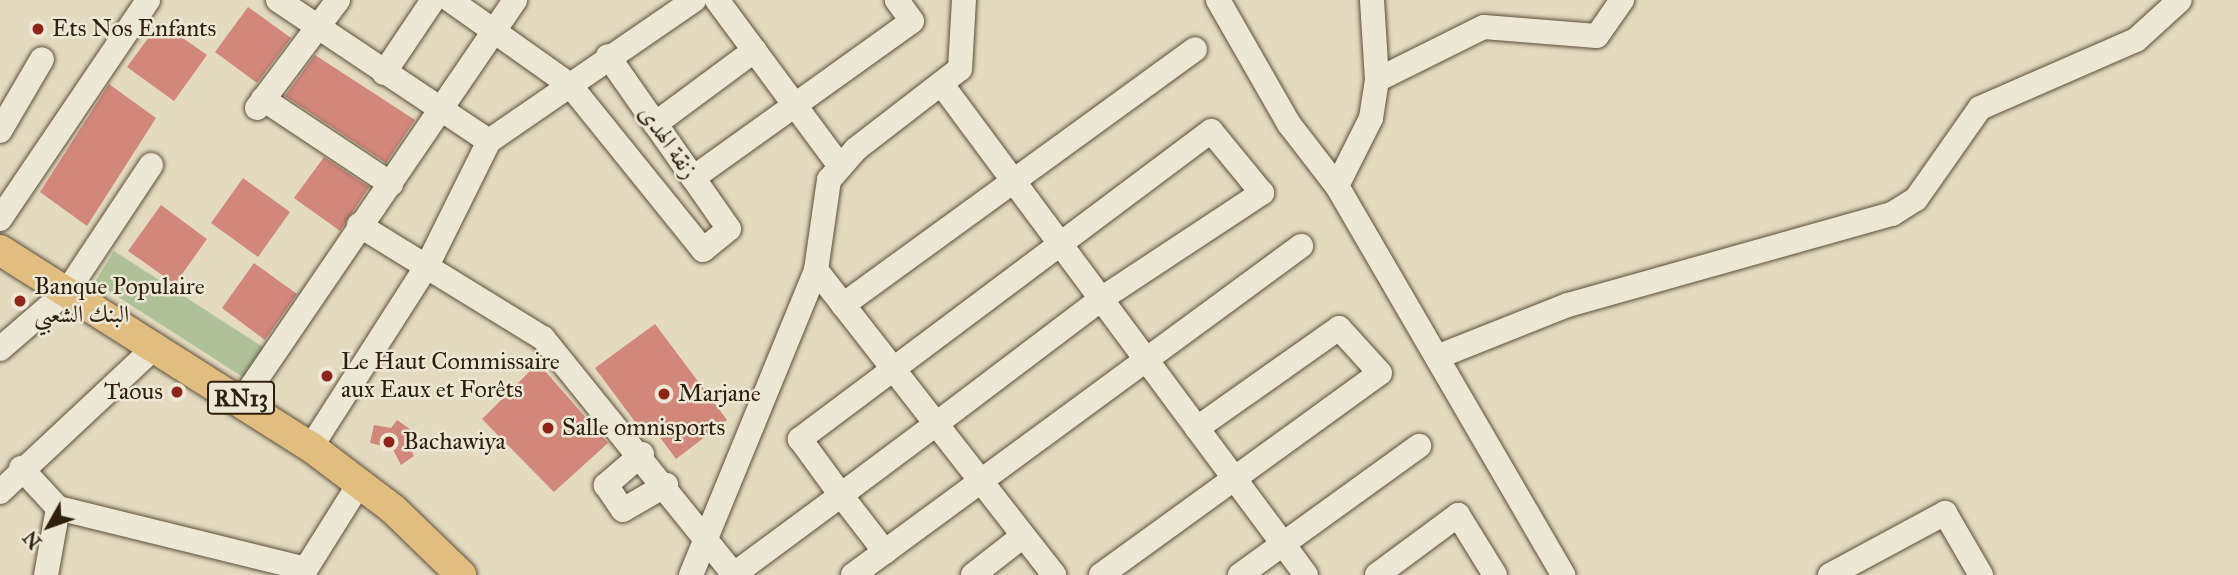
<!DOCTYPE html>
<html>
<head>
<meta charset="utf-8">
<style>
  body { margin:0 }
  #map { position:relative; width:2238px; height:575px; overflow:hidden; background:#e3dac0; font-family:"IM FELL Great Primer",Amiri,serif }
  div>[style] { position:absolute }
  .green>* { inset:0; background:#aec197 }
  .building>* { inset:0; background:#d1877a }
  .roads { filter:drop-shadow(0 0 2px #5c4e38) drop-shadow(0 0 2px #5c4e38) }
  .minor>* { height:24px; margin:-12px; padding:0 12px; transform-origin:12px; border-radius:12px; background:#ede7d6 }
  .major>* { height:30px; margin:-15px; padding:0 15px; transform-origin:15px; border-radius:15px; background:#e2bd80 }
  .dots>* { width:19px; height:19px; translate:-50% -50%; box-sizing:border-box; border:4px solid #ede7d6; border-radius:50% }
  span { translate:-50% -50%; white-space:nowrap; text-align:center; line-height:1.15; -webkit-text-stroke:5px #ede7d6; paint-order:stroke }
  .shield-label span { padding:2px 5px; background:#ede7d6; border:2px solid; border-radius:5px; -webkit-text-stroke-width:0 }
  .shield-label { font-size:23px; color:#2f1f0b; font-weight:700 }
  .poi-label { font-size:24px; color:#2f1f0b }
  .left { translate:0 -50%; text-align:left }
  .right { translate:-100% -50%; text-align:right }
  .street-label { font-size:24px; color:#2f1f0b }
  .north { position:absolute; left:14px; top:491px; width:70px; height:70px; -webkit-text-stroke:5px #ede7d6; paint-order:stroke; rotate:230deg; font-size:19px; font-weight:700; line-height:28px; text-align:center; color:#2f1f0b }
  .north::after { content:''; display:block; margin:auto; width:24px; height:32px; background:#2f1f0b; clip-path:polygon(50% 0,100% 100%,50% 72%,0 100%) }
</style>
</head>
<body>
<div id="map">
  <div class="green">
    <div style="clip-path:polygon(114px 251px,269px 351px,249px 381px,95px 282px)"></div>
  </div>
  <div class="building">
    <div style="clip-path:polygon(248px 7px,291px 38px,257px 83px,215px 52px)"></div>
    <div style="clip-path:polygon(160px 22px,207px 55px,174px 101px,127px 67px)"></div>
    <div style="clip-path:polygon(315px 55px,415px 120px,386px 163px,285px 96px)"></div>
    <div style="clip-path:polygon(109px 84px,156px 118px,87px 226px,40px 192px)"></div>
    <div style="clip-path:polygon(324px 157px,369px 187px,340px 231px,294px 198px)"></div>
    <div style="clip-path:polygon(243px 178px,290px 212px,258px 257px,211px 223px)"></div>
    <div style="clip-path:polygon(161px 205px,207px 239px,175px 284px,128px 251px)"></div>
    <div style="clip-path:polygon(254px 263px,297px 294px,265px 340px,222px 308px)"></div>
    <div style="clip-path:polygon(655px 324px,727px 420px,676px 459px,656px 432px,647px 438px,595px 368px)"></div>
    <div style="clip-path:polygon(538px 363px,608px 443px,554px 492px,482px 419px)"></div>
    <div style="clip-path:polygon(397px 420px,417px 434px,407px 442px,414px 456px,401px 465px,392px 448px,370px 443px,374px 425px,391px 428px)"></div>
  </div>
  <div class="roads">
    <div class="minor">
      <div style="left:278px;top:0;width:254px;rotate:33.8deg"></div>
      <div style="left:450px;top:0;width:147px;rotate:35.3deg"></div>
      <div style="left:570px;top:85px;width:212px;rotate:51.1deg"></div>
      <div style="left:703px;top:250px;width:33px;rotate:-39deg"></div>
      <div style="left:729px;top:229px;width:211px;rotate:-125deg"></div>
      <div style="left:717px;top:0;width:207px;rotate:53.5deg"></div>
      <div style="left:1218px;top:0;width:143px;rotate:60.2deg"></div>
      <div style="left:1289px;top:124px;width:78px;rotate:52.3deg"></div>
      <div style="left:1337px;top:186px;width:450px;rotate:59.8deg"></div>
      <div style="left:384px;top:73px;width:88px;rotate:-56.1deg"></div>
      <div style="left:1377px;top:80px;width:119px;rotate:-26.4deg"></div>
      <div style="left:1484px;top:27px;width:113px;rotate:4.6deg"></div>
      <div style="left:1597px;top:36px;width:44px;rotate:-55.2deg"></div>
      <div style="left:943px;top:86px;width:609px;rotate:53.41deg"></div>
      <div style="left:263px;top:99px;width:154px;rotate:33.6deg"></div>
      <div style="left:257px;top:108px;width:135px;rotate:-53.1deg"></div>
      <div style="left:655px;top:124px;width:124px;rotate:-36.5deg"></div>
      <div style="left:0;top:131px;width:83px;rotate:-59.7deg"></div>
      <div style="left:693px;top:178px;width:269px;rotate:-35.6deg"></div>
      <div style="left:912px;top:21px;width:26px;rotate:-126deg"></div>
      <div style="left:1337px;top:186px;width:76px;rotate:-63.4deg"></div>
      <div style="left:1371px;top:118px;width:38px;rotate:-81deg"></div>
      <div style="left:1377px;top:80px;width:80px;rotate:-93.6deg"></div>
      <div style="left:0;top:219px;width:264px;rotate:-55.9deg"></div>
      <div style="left:359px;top:225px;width:216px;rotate:31.6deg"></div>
      <div style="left:543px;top:338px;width:304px;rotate:51.1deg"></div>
      <div style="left:816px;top:270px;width:387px;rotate:52deg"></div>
      <div style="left:843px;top:305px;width:435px;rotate:-36deg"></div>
      <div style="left:0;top:349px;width:90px;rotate:-40.9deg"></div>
      <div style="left:68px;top:290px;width:150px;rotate:-56.4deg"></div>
      <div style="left:1437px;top:357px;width:141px;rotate:-21.7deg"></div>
      <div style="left:1568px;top:305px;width:337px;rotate:-15.7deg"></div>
      <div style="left:1892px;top:214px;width:28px;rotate:-32deg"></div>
      <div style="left:1916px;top:199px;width:111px;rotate:-54.9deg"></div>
      <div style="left:1980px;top:108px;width:170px;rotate:-23.6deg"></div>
      <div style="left:2136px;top:40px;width:59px;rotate:-42.3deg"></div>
      <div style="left:243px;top:399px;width:483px;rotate:-55.7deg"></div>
      <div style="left:311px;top:447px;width:217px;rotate:-57.4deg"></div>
      <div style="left:428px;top:264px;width:137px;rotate:-63.6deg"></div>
      <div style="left:489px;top:141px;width:249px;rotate:-34.5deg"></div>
      <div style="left:642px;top:454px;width:48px;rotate:139.3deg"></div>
      <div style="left:606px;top:485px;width:30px;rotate:56deg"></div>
      <div style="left:623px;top:510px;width:50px;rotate:-30.2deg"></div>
      <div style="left:21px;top:468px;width:54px;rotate:47.2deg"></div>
      <div style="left:58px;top:508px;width:255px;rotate:13.8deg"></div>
      <div style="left:0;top:492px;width:214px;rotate:-43.1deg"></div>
      <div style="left:46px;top:575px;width:68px;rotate:-79.8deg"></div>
      <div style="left:302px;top:575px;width:107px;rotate:-57.9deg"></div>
      <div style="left:691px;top:575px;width:330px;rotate:-67.7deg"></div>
      <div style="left:816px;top:270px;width:91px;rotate:-81.8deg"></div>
      <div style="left:829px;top:180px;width:41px;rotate:-48.9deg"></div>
      <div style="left:856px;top:149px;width:131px;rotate:-37.6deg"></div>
      <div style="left:960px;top:69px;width:69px;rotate:-86.7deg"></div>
      <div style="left:733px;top:575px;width:134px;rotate:-36.5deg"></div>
      <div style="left:841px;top:495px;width:119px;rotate:-36.8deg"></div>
      <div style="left:936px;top:424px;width:207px;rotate:-37.1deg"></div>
      <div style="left:1101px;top:299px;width:193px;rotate:-33.4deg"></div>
      <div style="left:1262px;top:193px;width:80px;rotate:-129.4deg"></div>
      <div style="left:1211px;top:131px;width:514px;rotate:143.15deg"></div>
      <div style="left:800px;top:439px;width:69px;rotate:53.8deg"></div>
      <div style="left:841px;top:495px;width:72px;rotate:52.3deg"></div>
      <div style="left:853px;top:575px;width:556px;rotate:-36.29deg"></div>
      <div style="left:973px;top:575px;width:63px;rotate:-38deg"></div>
      <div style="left:1101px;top:575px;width:344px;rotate:-35.9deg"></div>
      <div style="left:1380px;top:373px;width:61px;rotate:-132.3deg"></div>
      <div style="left:1339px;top:328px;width:174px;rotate:144.8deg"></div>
      <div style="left:1240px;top:575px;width:221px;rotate:-35.8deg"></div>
      <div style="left:1377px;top:575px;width:101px;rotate:-36.5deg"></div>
      <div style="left:1458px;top:515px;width:70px;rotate:58.3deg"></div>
      <div style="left:1830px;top:575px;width:131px;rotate:-28.3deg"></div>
      <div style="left:1945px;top:513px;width:72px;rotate:59.9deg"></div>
    </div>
    <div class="major">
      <div style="left:0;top:250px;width:368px;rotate:32.4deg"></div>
      <div style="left:311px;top:447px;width:103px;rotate:37.1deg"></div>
      <div style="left:393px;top:509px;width:95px;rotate:44.1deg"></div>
    </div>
  </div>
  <div class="dots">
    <div style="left:38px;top:29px;background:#8f2418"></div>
    <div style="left:20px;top:301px;background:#8f2418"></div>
    <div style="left:327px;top:376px;background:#8f2418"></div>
    <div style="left:177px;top:392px;background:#8f2418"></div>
    <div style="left:664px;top:394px;background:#8f2418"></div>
    <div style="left:548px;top:428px;background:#8f2418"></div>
    <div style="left:389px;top:442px;background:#8f2418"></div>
  </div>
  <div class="shield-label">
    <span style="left:241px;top:398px">RN13</span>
  </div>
  <div class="poi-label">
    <span class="left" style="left:52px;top:29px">Ets Nos Enfants</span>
    <span class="left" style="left:34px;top:301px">Banque Populaire<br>البنك الشعبي</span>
    <span class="left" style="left:341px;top:376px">Le Haut Commissaire<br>aux Eaux et Forêts</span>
    <span class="right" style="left:163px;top:392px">Taous</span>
    <span class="left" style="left:678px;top:394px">Marjane</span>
    <span class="left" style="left:562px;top:428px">Salle omnisports</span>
    <span class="left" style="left:403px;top:442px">Bachawiya</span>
  </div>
  <div class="street-label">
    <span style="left:668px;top:142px;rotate:55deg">زنقة الهدى</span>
  </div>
  <div class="north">N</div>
</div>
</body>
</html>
